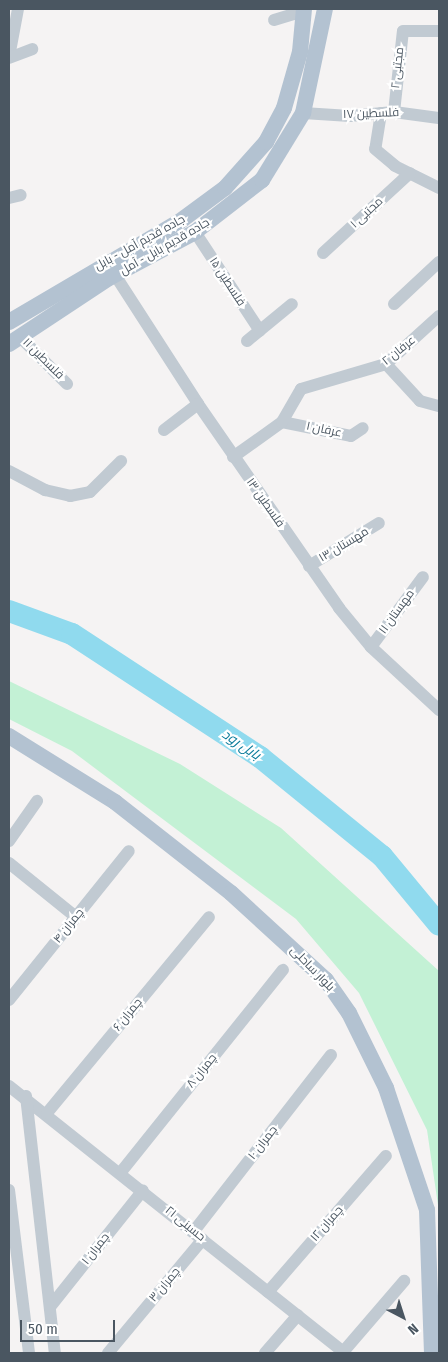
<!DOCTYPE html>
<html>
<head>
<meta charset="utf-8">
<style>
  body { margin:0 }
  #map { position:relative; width:448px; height:1362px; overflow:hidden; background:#f5f3f3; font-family:"Fira Sans Condensed",Cairo,sans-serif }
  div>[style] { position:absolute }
  .green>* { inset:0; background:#c3f1d5 }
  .river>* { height:22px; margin:-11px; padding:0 11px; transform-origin:11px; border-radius:11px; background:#90daee }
  .minor>* { height:12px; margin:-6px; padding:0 6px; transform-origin:6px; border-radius:6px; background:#c1cad2 }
  .major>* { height:16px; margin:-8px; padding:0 8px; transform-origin:8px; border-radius:8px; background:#b3c2d1 }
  span { translate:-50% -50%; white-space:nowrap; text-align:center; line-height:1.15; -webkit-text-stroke:4.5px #fff; paint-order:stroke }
  .street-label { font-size:12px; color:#4a5661 }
  .water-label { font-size:14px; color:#0c7c9b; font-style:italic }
  .frame { position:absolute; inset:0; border:10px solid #4a5661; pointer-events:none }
  .north { position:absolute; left:378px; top:1292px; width:50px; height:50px; -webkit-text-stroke:4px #fff; paint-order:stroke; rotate:140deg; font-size:14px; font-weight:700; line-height:20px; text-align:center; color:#4a5661 }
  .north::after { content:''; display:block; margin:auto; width:18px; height:22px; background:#4a5661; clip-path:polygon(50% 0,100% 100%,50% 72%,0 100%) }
  .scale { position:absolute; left:20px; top:1320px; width:95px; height:22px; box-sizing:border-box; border:2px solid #4a5661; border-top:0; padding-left:6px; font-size:15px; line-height:18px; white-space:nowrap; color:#4a5661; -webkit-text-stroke:4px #fff; paint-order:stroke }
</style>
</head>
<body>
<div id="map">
  <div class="green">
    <div style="clip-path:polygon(9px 681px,180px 764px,281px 828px,439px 971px,439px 1212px,427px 1130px,359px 993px,296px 919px,72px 751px,9px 719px)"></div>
  </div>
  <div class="river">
    <div style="left:9px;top:611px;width:67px;rotate:20.1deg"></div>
    <div style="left:72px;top:634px;width:225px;rotate:33.2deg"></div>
    <div style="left:260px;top:757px;width:157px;rotate:39.1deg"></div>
    <div style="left:382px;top:856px;width:89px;rotate:50.4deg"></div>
  </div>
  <div class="minor">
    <div style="left:274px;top:20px;width:31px;rotate:-17deg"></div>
    <div style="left:9px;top:57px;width:49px;rotate:-79.4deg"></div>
    <div style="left:9px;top:58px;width:25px;rotate:-21deg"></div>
    <div style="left:394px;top:112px;width:81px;rotate:-83.7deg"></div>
    <div style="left:403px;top:31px;width:36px"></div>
    <div style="left:303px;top:113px;width:47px;rotate:3.7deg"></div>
    <div style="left:350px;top:116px;width:44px;rotate:-5.2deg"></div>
    <div style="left:394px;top:112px;width:45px;rotate:7.6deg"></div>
    <div style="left:381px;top:113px;width:36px;rotate:99deg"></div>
    <div style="left:375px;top:149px;width:26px;rotate:40deg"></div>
    <div style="left:395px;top:166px;width:49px;rotate:26.6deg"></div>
    <div style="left:9px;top:198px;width:12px;rotate:-14deg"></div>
    <div style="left:195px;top:232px;width:118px;rotate:56.7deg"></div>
    <div style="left:323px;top:253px;width:118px;rotate:-42.6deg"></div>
    <div style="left:115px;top:275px;width:153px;rotate:57.2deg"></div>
    <div style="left:198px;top:404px;width:248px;rotate:55.3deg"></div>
    <div style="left:339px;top:608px;width:50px;rotate:50.6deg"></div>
    <div style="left:371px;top:647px;width:93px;rotate:42.8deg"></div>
    <div style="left:394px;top:304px;width:62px;rotate:-43deg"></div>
    <div style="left:19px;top:336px;width:68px;rotate:45deg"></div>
    <div style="left:247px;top:341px;width:58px;rotate:-39.4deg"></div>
    <div style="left:386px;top:364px;width:50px;rotate:47.4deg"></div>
    <div style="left:420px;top:401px;width:20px;rotate:15deg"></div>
    <div style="left:282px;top:422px;width:70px;rotate:11.5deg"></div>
    <div style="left:351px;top:436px;width:14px;rotate:-34deg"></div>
    <div style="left:164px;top:430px;width:43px;rotate:-37.4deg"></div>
    <div style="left:233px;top:457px;width:60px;rotate:-35.5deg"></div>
    <div style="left:282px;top:422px;width:38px;rotate:-60deg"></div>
    <div style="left:301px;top:389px;width:89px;rotate:-16.4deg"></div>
    <div style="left:386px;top:364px;width:72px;rotate:-42.2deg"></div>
    <div style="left:9px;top:471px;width:41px;rotate:27.8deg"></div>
    <div style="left:45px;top:490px;width:26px;rotate:13deg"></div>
    <div style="left:70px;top:496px;width:20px;rotate:-11deg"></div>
    <div style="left:90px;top:492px;width:44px;rotate:-45deg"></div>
    <div style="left:309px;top:566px;width:82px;rotate:-31.6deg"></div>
    <div style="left:371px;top:647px;width:87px;rotate:-53.4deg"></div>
    <div style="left:9px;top:841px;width:49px;rotate:-55deg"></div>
    <div style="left:9px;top:863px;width:86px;rotate:38.9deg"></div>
    <div style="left:9px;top:1000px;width:191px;rotate:-51.2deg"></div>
    <div style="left:9px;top:1086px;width:427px;rotate:38.5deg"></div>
    <div style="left:26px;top:1096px;width:259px;rotate:83.6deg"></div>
    <div style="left:47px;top:1113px;width:254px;rotate:-50.4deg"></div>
    <div style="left:121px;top:1172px;width:259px;rotate:-51.3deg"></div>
    <div style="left:9px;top:1190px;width:164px;rotate:83deg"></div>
    <div style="left:194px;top:1231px;width:223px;rotate:-52.1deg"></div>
    <div style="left:268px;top:1292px;width:180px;rotate:-49.1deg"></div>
    <div style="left:50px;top:1307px;width:149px;rotate:-51.5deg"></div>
    <div style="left:343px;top:1352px;width:94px;rotate:-49.3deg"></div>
    <div style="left:108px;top:1353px;width:148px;rotate:-50.2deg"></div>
    <div style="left:265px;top:1353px;width:50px;rotate:-49deg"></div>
  </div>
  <div class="major">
    <div style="left:9px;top:322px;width:197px;rotate:-30.5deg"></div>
    <div style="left:179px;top:222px;width:57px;rotate:-36.5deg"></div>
    <div style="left:225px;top:188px;width:62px;rotate:-48.3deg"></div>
    <div style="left:266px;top:142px;width:38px;rotate:-62deg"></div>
    <div style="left:284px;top:108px;width:58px;rotate:-74.1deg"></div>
    <div style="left:300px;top:52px;width:43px;rotate:-84.7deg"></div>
    <div style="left:9px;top:344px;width:120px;rotate:-33.4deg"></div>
    <div style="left:109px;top:278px;width:98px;rotate:-28.1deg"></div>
    <div style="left:195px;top:232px;width:85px;rotate:-37.8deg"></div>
    <div style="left:262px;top:180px;width:79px;rotate:-58.5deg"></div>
    <div style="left:303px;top:113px;width:106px;rotate:-78.1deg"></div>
    <div style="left:9px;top:736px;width:125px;rotate:31.9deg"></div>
    <div style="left:115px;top:802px;width:147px;rotate:38.1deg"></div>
    <div style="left:231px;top:893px;width:129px;rotate:42.5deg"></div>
    <div style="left:326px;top:980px;width:40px;rotate:55.1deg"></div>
    <div style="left:349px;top:1013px;width:84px;rotate:63.7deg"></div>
    <div style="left:386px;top:1088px;width:129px;rotate:71.4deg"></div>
    <div style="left:427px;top:1210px;width:143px;rotate:88deg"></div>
  </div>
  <div class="street-label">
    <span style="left:398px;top:68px;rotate:-84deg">مجتبی ۲</span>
    <span style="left:371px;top:114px;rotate:-2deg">فلسطین ۱۷</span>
    <span style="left:367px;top:213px;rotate:-43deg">مجتبی ۱</span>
    <span style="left:140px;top:243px;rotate:-29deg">جاده قدیم آمل - بابل</span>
    <span style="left:165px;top:247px;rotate:-30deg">جاده قدیم بابل - آمل</span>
    <span style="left:227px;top:282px;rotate:57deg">فلسطین ۱۵</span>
    <span style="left:399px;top:351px;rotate:-39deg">عرفان ۲</span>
    <span style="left:43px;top:359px;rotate:45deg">فلسطین ۱۱</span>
    <span style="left:324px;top:430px;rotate:12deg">عرفان ۱</span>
    <span style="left:265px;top:503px;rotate:55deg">فلسطین ۱۳</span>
    <span style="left:344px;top:545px;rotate:-31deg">مهستان ۱۳</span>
    <span style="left:397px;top:612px;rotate:-54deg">مهستان ۱۱</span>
    <span style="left:69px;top:926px;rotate:-51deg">چمران ۴</span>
    <span style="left:312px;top:969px;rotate:46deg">بلوار ساحلی</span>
    <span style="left:128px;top:1015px;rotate:-51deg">چمران ۶</span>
    <span style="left:202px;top:1071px;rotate:-51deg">چمران ۸</span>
    <span style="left:263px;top:1143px;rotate:-52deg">چمران ۱۰</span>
    <span style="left:185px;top:1224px;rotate:39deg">حسینی ۲۱</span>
    <span style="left:327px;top:1224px;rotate:-49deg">چمران ۱۲</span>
    <span style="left:96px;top:1249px;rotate:-52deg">چمران ۱</span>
    <span style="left:165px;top:1285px;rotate:-50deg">چمران ۳</span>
  </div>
  <div class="water-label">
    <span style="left:241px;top:745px;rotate:34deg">بابل رود</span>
  </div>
  <div class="frame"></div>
  <div class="north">N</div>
  <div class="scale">50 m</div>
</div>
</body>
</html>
